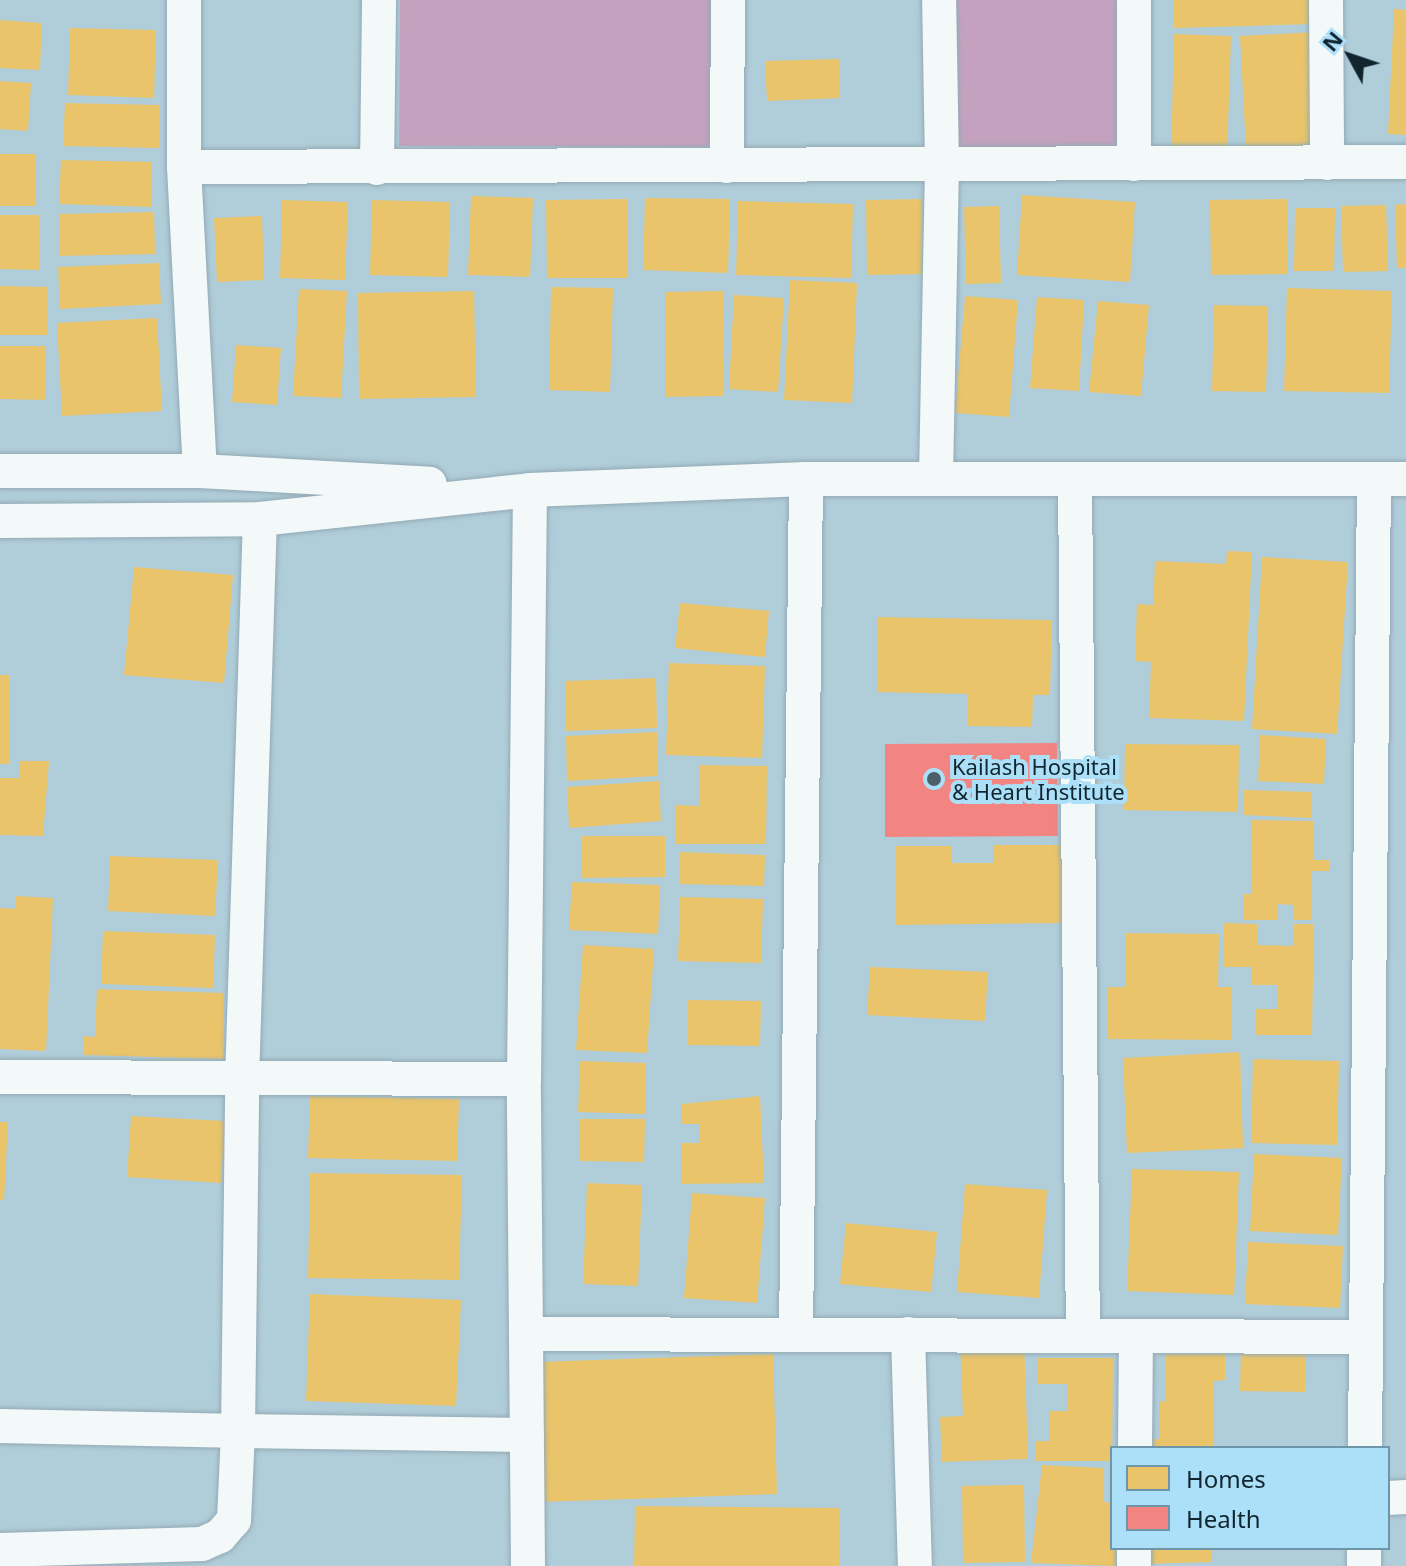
<!DOCTYPE html>
<html>
<head>
<meta charset="utf-8">
<style>
  body { margin:0 }
  #map { position:relative; width:1406px; height:1566px; overflow:hidden; background:#b0cdda; font-family:"Noto Sans",sans-serif }
  div>[style] { position:absolute }
  .green>* { inset:0; background:#c4a2bf }
  .homes>* { inset:0; background:#e9c46a }
  .health>* { inset:0; background:#f28482 }
  .roads { filter:drop-shadow(0 0 2px #93aab4) drop-shadow(0 0 2px #93aab4) }
  .minor>* { height:34px; margin:-17px; padding:0 17px; transform-origin:17px; border-radius:17px; background:#f3f8f9 }
  .dots>* { width:22px; height:22px; translate:-50% -50%; box-sizing:border-box; border:4px solid #ace0f9; border-radius:50% }
  span { translate:-50% -50%; white-space:nowrap; text-align:center; line-height:1.15; -webkit-text-stroke:8px #ace0f9; paint-order:stroke }
  .poi-label { font-size:22px; color:#11252f }
  .left { translate:0 -50%; text-align:left }
  .legend { position:absolute; left:1110px; top:1446px; width:280px; height:104px; box-sizing:border-box; background:#ace0f9; border:2px solid #6e95a8; margin:0; padding:10px 14px; list-style:none; font-size:24px; color:#11252f }
  .legend li { display:flex; align-items:center; gap:16px; height:40px }
  .legend b { width:40px; border:2px solid #6e95a8 }
  .north { position:absolute; left:1310px; top:16px; width:80px; height:80px; -webkit-text-stroke:6px #ace0f9; paint-order:stroke; rotate:310deg; font-size:22px; font-weight:700; line-height:32px; text-align:center; color:#11252f }
  .north::after { content:''; display:block; margin:auto; width:28px; height:36px; background:#11252f; clip-path:polygon(50% 0,100% 100%,50% 72%,0 100%) }
</style>
</head>
<body>
<div id="map">
  <div class="green">
    <div style="clip-path:polygon(400px 0,723px 0,722px 147px,399px 146px)"></div>
    <div style="clip-path:polygon(953px 0,1119px 0,1119px 149px,954px 150px)"></div>
  </div>
  <div class="homes">
    <div style="clip-path:polygon(1173px 0,1314px 0,1314px 24px,1174px 28px)"></div>
    <div style="clip-path:polygon(1394px 9px,1406px 10px,1406px 135px,1388px 134px)"></div>
    <div style="clip-path:polygon(0 20px,42px 23px,40px 70px,0 68px)"></div>
    <div style="clip-path:polygon(70px 28px,156px 30px,154px 98px,68px 95px)"></div>
    <div style="clip-path:polygon(1315px 32px,1320px 145px,1246px 149px,1240px 36px)"></div>
    <div style="clip-path:polygon(1174px 34px,1231px 36px,1227px 156px,1171px 154px)"></div>
    <div style="clip-path:polygon(839px 59px,839px 98px,767px 101px,765px 61px)"></div>
    <div style="clip-path:polygon(0 81px,31px 83px,28px 131px,0 129px)"></div>
    <div style="clip-path:polygon(65px 103px,160px 105px,159px 148px,63px 146px)"></div>
    <div style="clip-path:polygon(0 154px,36px 154px,36px 206px,0 206px)"></div>
    <div style="clip-path:polygon(61px 160px,152px 162px,151px 207px,59px 204px)"></div>
    <div style="clip-path:polygon(1022px 195px,1135px 202px,1130px 282px,1017px 275px)"></div>
    <div style="clip-path:polygon(471px 196px,533px 198px,530px 277px,468px 275px)"></div>
    <div style="clip-path:polygon(645px 198px,730px 199px,728px 273px,643px 270px)"></div>
    <div style="clip-path:polygon(628px 199px,628px 278px,547px 278px,546px 200px)"></div>
    <div style="clip-path:polygon(922px 199px,922px 274px,867px 275px,866px 200px)"></div>
    <div style="clip-path:polygon(1288px 199px,1288px 274px,1211px 275px,1210px 200px)"></div>
    <div style="clip-path:polygon(282px 200px,348px 202px,345px 280px,280px 278px)"></div>
    <div style="clip-path:polygon(372px 200px,450px 202px,448px 277px,370px 275px)"></div>
    <div style="clip-path:polygon(738px 201px,853px 204px,851px 278px,736px 275px)"></div>
    <div style="clip-path:polygon(1406px 204px,1406px 268px,1397px 268px,1395px 205px)"></div>
    <div style="clip-path:polygon(1386px 205px,1388px 271px,1343px 272px,1341px 206px)"></div>
    <div style="clip-path:polygon(999px 206px,1001px 283px,966px 284px,964px 207px)"></div>
    <div style="clip-path:polygon(1295px 208px,1335px 208px,1334px 271px,1294px 271px)"></div>
    <div style="clip-path:polygon(154px 212px,155px 254px,59px 256px,59px 214px)"></div>
    <div style="clip-path:polygon(0 215px,40px 215px,39px 270px,0 269px)"></div>
    <div style="clip-path:polygon(262px 216px,264px 280px,217px 282px,214px 218px)"></div>
    <div style="clip-path:polygon(159px 263px,161px 304px,60px 309px,58px 267px)"></div>
    <div style="clip-path:polygon(790px 280px,857px 283px,852px 403px,784px 400px)"></div>
    <div style="clip-path:polygon(0 286px,48px 287px,47px 335px,0 335px)"></div>
    <div style="clip-path:polygon(551px 287px,613px 288px,610px 392px,549px 390px)"></div>
    <div style="clip-path:polygon(1287px 288px,1392px 291px,1389px 393px,1284px 391px)"></div>
    <div style="clip-path:polygon(299px 289px,347px 291px,341px 398px,293px 396px)"></div>
    <div style="clip-path:polygon(474px 291px,476px 397px,359px 399px,358px 293px)"></div>
    <div style="clip-path:polygon(723px 291px,723px 396px,666px 397px,666px 292px)"></div>
    <div style="clip-path:polygon(734px 295px,784px 298px,778px 392px,729px 389px)"></div>
    <div style="clip-path:polygon(965px 296px,1018px 300px,1009px 417px,955px 413px)"></div>
    <div style="clip-path:polygon(1037px 297px,1084px 300px,1079px 391px,1030px 388px)"></div>
    <div style="clip-path:polygon(1098px 301px,1149px 305px,1141px 396px,1089px 392px)"></div>
    <div style="clip-path:polygon(1214px 305px,1268px 306px,1266px 392px,1212px 391px)"></div>
    <div style="clip-path:polygon(157px 318px,162px 411px,62px 416px,57px 323px)"></div>
    <div style="clip-path:polygon(236px 345px,281px 348px,277px 405px,232px 402px)"></div>
    <div style="clip-path:polygon(0 346px,46px 346px,45px 400px,0 399px)"></div>
    <div style="clip-path:polygon(1227px 551px,1252px 552px,1244px 721px,1149px 718px,1151px 662px,1135px 661px,1137px 604px,1153px 605px,1155px 561px,1226px 564px)"></div>
    <div style="clip-path:polygon(1262px 557px,1348px 562px,1337px 734px,1252px 729px)"></div>
    <div style="clip-path:polygon(134px 567px,233px 575px,224px 683px,124px 675px)"></div>
    <div style="clip-path:polygon(680px 603px,769px 611px,765px 657px,675px 648px)"></div>
    <div style="clip-path:polygon(878px 617px,1052px 620px,1050px 695px,1033px 695px,1032px 727px,967px 726px,967px 694px,877px 692px)"></div>
    <div style="clip-path:polygon(669px 663px,765px 666px,762px 758px,666px 755px)"></div>
    <div style="clip-path:polygon(0 675px,10px 675px,10px 764px,0 764px)"></div>
    <div style="clip-path:polygon(656px 678px,657px 728px,566px 731px,565px 681px)"></div>
    <div style="clip-path:polygon(657px 732px,658px 776px,567px 781px,566px 736px)"></div>
    <div style="clip-path:polygon(1260px 735px,1326px 739px,1324px 784px,1258px 781px)"></div>
    <div style="clip-path:polygon(1125px 744px,1239px 745px,1238px 812px,1124px 810px)"></div>
    <div style="clip-path:polygon(20px 761px,49px 761px,43px 836px,0 835px,0 778px,20px 778px)"></div>
    <div style="clip-path:polygon(700px 765px,767px 766px,766px 844px,675px 844px,676px 805px,699px 806px)"></div>
    <div style="clip-path:polygon(659px 781px,661px 821px,569px 828px,567px 787px)"></div>
    <div style="clip-path:polygon(1244px 790px,1312px 792px,1311px 818px,1243px 815px)"></div>
    <div style="clip-path:polygon(1251px 820px,1314px 821px,1314px 860px,1330px 860px,1330px 871px,1312px 871px,1311px 920px,1293px 920px,1293px 905px,1277px 904px,1277px 920px,1244px 920px,1244px 894px,1252px 894px)"></div>
    <div style="clip-path:polygon(582px 836px,665px 836px,665px 877px,581px 878px)"></div>
    <div style="clip-path:polygon(994px 845px,1069px 845px,1069px 923px,896px 925px,896px 846px,951px 846px,951px 863px,994px 863px)"></div>
    <div style="clip-path:polygon(680px 852px,765px 855px,764px 886px,679px 884px)"></div>
    <div style="clip-path:polygon(110px 856px,218px 860px,215px 916px,108px 911px)"></div>
    <div style="clip-path:polygon(572px 882px,660px 885px,658px 934px,569px 930px)"></div>
    <div style="clip-path:polygon(16px 896px,53px 898px,46px 1051px,0 1049px,0 908px,16px 909px)"></div>
    <div style="clip-path:polygon(680px 897px,763px 899px,761px 963px,678px 961px)"></div>
    <div style="clip-path:polygon(1224px 923px,1258px 924px,1258px 945px,1294px 946px,1294px 924px,1314px 924px,1312px 1035px,1255px 1035px,1255px 1009px,1277px 1009px,1277px 985px,1251px 985px,1251px 967px,1224px 967px)"></div>
    <div style="clip-path:polygon(103px 931px,215px 935px,213px 988px,101px 984px)"></div>
    <div style="clip-path:polygon(1126px 933px,1219px 934px,1218px 987px,1232px 987px,1231px 1040px,1108px 1039px,1108px 987px,1125px 987px)"></div>
    <div style="clip-path:polygon(583px 945px,654px 949px,647px 1053px,576px 1050px)"></div>
    <div style="clip-path:polygon(870px 967px,988px 972px,985px 1021px,867px 1015px)"></div>
    <div style="clip-path:polygon(97px 989px,224px 993px,223px 1059px,83px 1055px,84px 1036px,95px 1037px)"></div>
    <div style="clip-path:polygon(688px 1000px,761px 1001px,760px 1046px,687px 1045px)"></div>
    <div style="clip-path:polygon(1240px 1052px,1243px 1148px,1127px 1153px,1123px 1058px)"></div>
    <div style="clip-path:polygon(1253px 1059px,1339px 1061px,1337px 1145px,1251px 1143px)"></div>
    <div style="clip-path:polygon(580px 1061px,646px 1063px,645px 1114px,578px 1112px)"></div>
    <div style="clip-path:polygon(310px 1096px,459px 1099px,457px 1161px,308px 1158px)"></div>
    <div style="clip-path:polygon(760px 1096px,764px 1183px,682px 1184px,682px 1143px,700px 1143px,700px 1124px,682px 1124px,682px 1104px)"></div>
    <div style="clip-path:polygon(131px 1116px,225px 1121px,221px 1183px,127px 1177px)"></div>
    <div style="clip-path:polygon(579px 1119px,645px 1119px,644px 1162px,579px 1161px)"></div>
    <div style="clip-path:polygon(0 1122px,8px 1122px,4px 1200px,0 1200px)"></div>
    <div style="clip-path:polygon(1254px 1154px,1342px 1158px,1338px 1235px,1250px 1231px)"></div>
    <div style="clip-path:polygon(1132px 1169px,1239px 1172px,1234px 1295px,1127px 1291px)"></div>
    <div style="clip-path:polygon(310px 1173px,462px 1175px,459px 1280px,308px 1278px)"></div>
    <div style="clip-path:polygon(587px 1183px,642px 1185px,638px 1286px,583px 1284px)"></div>
    <div style="clip-path:polygon(965px 1184px,1047px 1190px,1039px 1298px,957px 1292px)"></div>
    <div style="clip-path:polygon(692px 1193px,765px 1198px,757px 1303px,684px 1298px)"></div>
    <div style="clip-path:polygon(846px 1223px,937px 1232px,931px 1292px,840px 1284px)"></div>
    <div style="clip-path:polygon(1248px 1242px,1343px 1246px,1340px 1308px,1245px 1304px)"></div>
    <div style="clip-path:polygon(310px 1294px,461px 1300px,456px 1406px,306px 1401px)"></div>
    <div style="clip-path:polygon(1024px 1340px,1028px 1459px,942px 1462px,940px 1417px,963px 1416px,960px 1342px)"></div>
    <div style="clip-path:polygon(1241px 1344px,1306px 1345px,1305px 1392px,1240px 1391px)"></div>
    <div style="clip-path:polygon(773px 1354px,777px 1494px,540px 1502px,536px 1362px)"></div>
    <div style="clip-path:polygon(1165px 1354px,1225px 1354px,1225px 1380px,1213px 1381px,1213px 1448px,1154px 1448px,1154px 1439px,1159px 1439px,1160px 1401px,1165px 1402px)"></div>
    <div style="clip-path:polygon(1037px 1358px,1113px 1358px,1112px 1461px,1036px 1461px,1036px 1441px,1050px 1441px,1050px 1411px,1068px 1411px,1068px 1384px,1037px 1384px)"></div>
    <div style="clip-path:polygon(1042px 1465px,1104px 1468px,1103px 1502px,1112px 1502px,1116px 1566px,1031px 1563px)"></div>
    <div style="clip-path:polygon(1024px 1485px,1025px 1562px,963px 1563px,962px 1486px)"></div>
    <div style="clip-path:polygon(635px 1506px,840px 1508px,839px 1566px,634px 1566px)"></div>
    <div style="clip-path:polygon(1145px 1548px,1211px 1548px,1211px 1562px,1145px 1564px)"></div>
  </div>
  <div class="health">
    <div style="clip-path:polygon(1057px 743px,1058px 836px,885px 837px,885px 744px)"></div>
  </div>
  <div class="roads">
    <div class="minor">
      <div style="left:184px;top:0;width:167px;rotate:90deg"></div>
      <div style="left:184px;top:167px;width:304px;rotate:87deg"></div>
      <div style="left:1326px;top:0;width:163px;rotate:89.6deg"></div>
      <div style="left:1134px;top:164px;width:164px;rotate:-90deg"></div>
      <div style="left:727px;top:166px;width:166px;rotate:-89.7deg"></div>
      <div style="left:184px;top:167px;width:1222px;rotate:-0.23deg"></div>
      <div style="left:377px;top:168px;width:168px;rotate:-89.3deg"></div>
      <div style="left:0;top:471px;width:200px"></div>
      <div style="left:200px;top:471px;width:230px;rotate:3.2deg"></div>
      <div style="left:936px;top:478px;width:313px;rotate:-88.9deg"></div>
      <div style="left:942px;top:165px;width:165px;rotate:-91deg"></div>
      <div style="left:1075px;top:479px;width:857px;rotate:89.47deg"></div>
      <div style="left:0;top:521px;width:260px;rotate:-0.4deg"></div>
      <div style="left:260px;top:519px;width:272px;rotate:-6.1deg"></div>
      <div style="left:530px;top:490px;width:276px;rotate:-2.3deg"></div>
      <div style="left:806px;top:479px;width:600px"></div>
      <div style="left:0;top:1077px;width:524px;rotate:0.22deg"></div>
      <div style="left:526px;top:1334px;width:840px;rotate:0.2deg"></div>
      <div style="left:908px;top:1334px;width:232px;rotate:88.3deg"></div>
      <div style="left:796px;top:1335px;width:856px;rotate:-89.33deg"></div>
      <div style="left:0;top:1426px;width:238px;rotate:1.2deg"></div>
      <div style="left:238px;top:1431px;width:350px;rotate:-89.3deg"></div>
      <div style="left:242px;top:1081px;width:562px;rotate:-88.17deg"></div>
      <div style="left:1135px;top:1448px;width:112px;rotate:-89.5deg"></div>
      <div style="left:1365px;top:1448px;width:969px;rotate:-89.47deg"></div>
      <div style="left:1388px;top:1498px;width:18px;rotate:-3deg"></div>
      <div style="left:0;top:1550px;width:202px;rotate:-1.7deg"></div>
      <div style="left:202px;top:1544px;width:20px;rotate:-24deg"></div>
      <div style="left:220px;top:1536px;width:21px;rotate:-49deg"></div>
      <div style="left:234px;top:1520px;width:89px;rotate:-87.4deg"></div>
      <div style="left:238px;top:1431px;width:289px;rotate:0.8deg"></div>
      <div style="left:528px;top:1566px;width:487px;rotate:-90.5deg"></div>
      <div style="left:524px;top:1079px;width:589px;rotate:-89.42deg"></div>
      <div style="left:1134px;top:1566px;width:18px;rotate:-90deg"></div>
      <div style="left:1364px;top:1566px;width:18px;rotate:-90deg"></div>
    </div>
  </div>
  <div class="dots">
    <div style="left:934px;top:779px;background:#49606b"></div>
  </div>
  <div class="poi-label">
    <span class="left" style="left:952px;top:779px">Kailash Hospital<br>&amp; Heart Institute</span>
  </div>
  <ul class="legend">
  <li><b style="height:22px;background:#e9c46a"></b>Homes</li>
  <li><b style="height:22px;background:#f28482"></b>Health</li>
  </ul>
  <div class="north">N</div>
</div>
</body>
</html>
